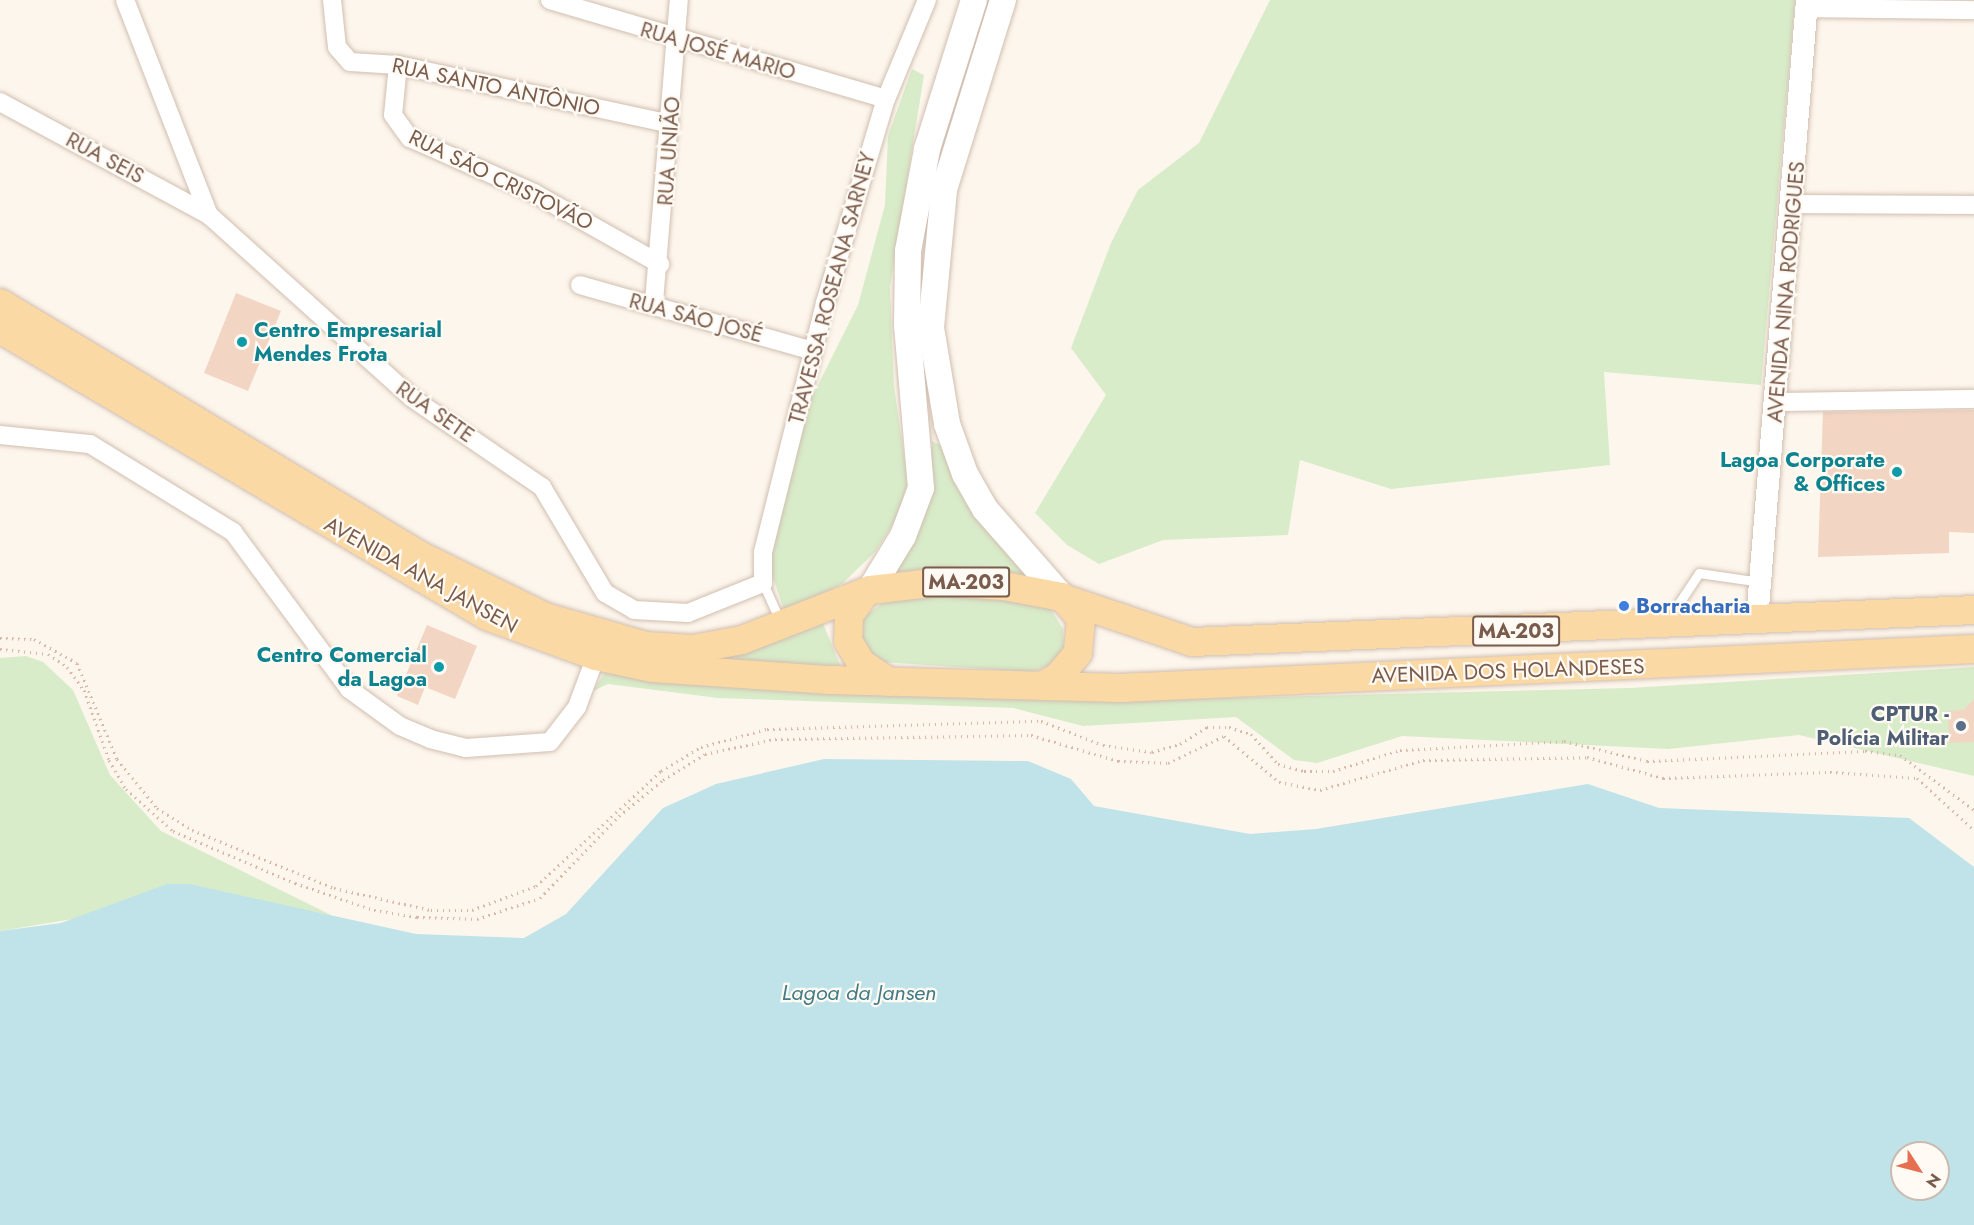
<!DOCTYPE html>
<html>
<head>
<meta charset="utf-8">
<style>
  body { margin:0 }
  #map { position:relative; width:1974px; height:1225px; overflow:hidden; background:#fdf6ec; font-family:Jost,sans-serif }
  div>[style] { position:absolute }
  .green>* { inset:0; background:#d8ecc9 }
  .water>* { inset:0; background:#bfe3e8 }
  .building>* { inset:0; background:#f3d5c3 }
  .path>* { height:3px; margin-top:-1.5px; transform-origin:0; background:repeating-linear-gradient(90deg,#d9b8a5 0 1.5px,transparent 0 6px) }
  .roads { filter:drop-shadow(0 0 2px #d1beb0) drop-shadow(0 0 2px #d1beb0) }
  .service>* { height:9px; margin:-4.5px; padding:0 4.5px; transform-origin:4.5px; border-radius:4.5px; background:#fff }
  .minor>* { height:18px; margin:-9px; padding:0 9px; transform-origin:9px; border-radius:9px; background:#fff }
  .tertiary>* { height:22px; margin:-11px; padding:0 11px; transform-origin:11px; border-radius:11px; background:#fff }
  .secondary>* { height:26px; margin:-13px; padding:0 13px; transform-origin:13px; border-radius:13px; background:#fff }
  .primary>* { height:28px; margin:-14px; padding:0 14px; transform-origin:14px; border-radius:14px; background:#fbd9a5 }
  .dots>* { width:16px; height:16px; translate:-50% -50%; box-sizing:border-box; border:3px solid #fffaf3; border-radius:50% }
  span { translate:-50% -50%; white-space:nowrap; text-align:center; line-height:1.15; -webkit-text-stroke:4.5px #fffaf3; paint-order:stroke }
  .shield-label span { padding:2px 4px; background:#fffaf3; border:2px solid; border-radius:4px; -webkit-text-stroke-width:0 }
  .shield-label { font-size:20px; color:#7a5c4d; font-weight:700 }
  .street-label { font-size:21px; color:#7a5c4d }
  .culture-label { font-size:21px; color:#0d838f; font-weight:700 }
  .left { translate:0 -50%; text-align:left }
  .right { translate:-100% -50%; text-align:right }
  .shop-label { font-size:21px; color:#366cbe; font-weight:700 }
  .service-label { font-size:21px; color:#4e5e75; font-weight:700 }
  .water-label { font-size:22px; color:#437c86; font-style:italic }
  .north { position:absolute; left:1890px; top:1141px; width:60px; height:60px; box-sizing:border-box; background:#fffaf3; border:2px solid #cabbb1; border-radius:50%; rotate:126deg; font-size:16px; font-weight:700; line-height:24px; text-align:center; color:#7a5c4d }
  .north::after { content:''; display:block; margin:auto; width:21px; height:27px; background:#e76f51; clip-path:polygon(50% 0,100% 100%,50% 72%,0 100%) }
</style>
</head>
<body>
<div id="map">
  <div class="green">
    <div style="clip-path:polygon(1270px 0,1795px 0,1761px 385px,1604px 372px,1610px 465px,1391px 489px,1300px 460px,1288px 535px,1163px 540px,1099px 564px,1067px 545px,1035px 513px,1106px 395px,1071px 348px,1111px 243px,1138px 190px,1199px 143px)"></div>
    <div style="clip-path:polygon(912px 69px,924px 75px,890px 287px,894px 386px,908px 483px,897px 518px,875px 552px,843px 583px,785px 613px,768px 563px,805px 411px,858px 305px,885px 205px,888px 136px)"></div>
    <div style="clip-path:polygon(932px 441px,946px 448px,1032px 575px,1028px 581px,889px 577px,919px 532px,930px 498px)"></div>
    <div style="clip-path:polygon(939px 595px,993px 596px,1050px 608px,1063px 629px,1064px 649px,1053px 664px,1032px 672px,881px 662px,864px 650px,858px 635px,864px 617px,882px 603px)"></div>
    <div style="clip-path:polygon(822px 621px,843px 672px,739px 668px,727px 656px)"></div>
    <div style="clip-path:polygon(26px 656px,43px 662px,73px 690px,110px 775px,161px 831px,331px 915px,167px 884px,85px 917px,0 931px,0 658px)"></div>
    <div style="clip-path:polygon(1974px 667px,1974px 776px,1799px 735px,1668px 749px,1402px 736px,1317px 763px,1294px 760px,1236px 717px,1083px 726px,1013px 708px,718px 698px,608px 684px,593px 691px,605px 672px,1103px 701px,1630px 688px)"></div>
  </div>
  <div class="water">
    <div style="clip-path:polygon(evenodd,824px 759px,1028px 761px,1071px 779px,1094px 806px,1250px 834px,1316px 829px,1588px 784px,1659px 808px,1909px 818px,1974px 867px,1974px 1225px,0 1225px,0 931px,61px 923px,167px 884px,189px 884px,416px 934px,524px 938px,566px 914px,663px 808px,716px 784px,824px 759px,1902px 1153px,1938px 1153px,1938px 1189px,1902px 1189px,1902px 1153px)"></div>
  </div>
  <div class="building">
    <div style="clip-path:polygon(236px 293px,281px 311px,248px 391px,204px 373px)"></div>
    <div style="clip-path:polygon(1974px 410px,1974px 533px,1949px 532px,1949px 553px,1818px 557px,1823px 412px)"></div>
    <div style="clip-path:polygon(427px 625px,477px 646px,455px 699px,425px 687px,418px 705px,397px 696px)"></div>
    <div style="clip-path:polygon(1974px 699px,1974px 742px,1949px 743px,1948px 711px,1963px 710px)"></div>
  </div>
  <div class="path">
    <div style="left:0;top:638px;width:34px;rotate:2deg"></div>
    <div style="left:34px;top:639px;width:49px;rotate:29.2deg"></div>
    <div style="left:77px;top:663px;width:104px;rotate:67.4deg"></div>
    <div style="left:117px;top:759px;width:63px;rotate:50.8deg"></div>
    <div style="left:157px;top:808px;width:41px;rotate:32.2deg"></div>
    <div style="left:192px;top:830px;width:153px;rotate:22.2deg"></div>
    <div style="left:334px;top:888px;width:99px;rotate:12.8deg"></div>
    <div style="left:431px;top:910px;width:41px"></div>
    <div style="left:472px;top:910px;width:68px;rotate:-20.6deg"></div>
    <div style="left:536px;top:886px;width:170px;rotate:-42.6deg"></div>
    <div style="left:661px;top:771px;width:47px;rotate:-31deg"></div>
    <div style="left:701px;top:747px;width:68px;rotate:-15.3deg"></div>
    <div style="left:767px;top:729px;width:274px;rotate:-1.7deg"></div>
    <div style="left:1041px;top:721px;width:66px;rotate:21.2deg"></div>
    <div style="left:1103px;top:745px;width:49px;rotate:8.1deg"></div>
    <div style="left:1152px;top:752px;width:29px;rotate:-16deg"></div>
    <div style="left:1180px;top:744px;width:32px;rotate:-32deg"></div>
    <div style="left:1207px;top:727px;width:22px"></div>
    <div style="left:1229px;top:727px;width:23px;rotate:18deg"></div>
    <div style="left:1251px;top:734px;width:40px;rotate:48deg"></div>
    <div style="left:1278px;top:764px;width:27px;rotate:15deg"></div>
    <div style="left:1304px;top:771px;width:29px"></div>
    <div style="left:1333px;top:771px;width:70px;rotate:-17.4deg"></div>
    <div style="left:1400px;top:750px;width:164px;rotate:-3.1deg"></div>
    <div style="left:1564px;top:741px;width:85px;rotate:13.5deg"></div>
    <div style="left:1647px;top:761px;width:218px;rotate:-2.6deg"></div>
    <div style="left:1865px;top:751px;width:35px;rotate:7deg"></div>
    <div style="left:1900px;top:755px;width:92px;rotate:36.6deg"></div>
    <div style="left:0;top:649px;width:48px;rotate:5.9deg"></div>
    <div style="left:48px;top:654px;width:23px;rotate:34deg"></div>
    <div style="left:67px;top:667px;width:29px;rotate:54deg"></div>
    <div style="left:84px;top:690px;width:74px;rotate:70.3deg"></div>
    <div style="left:109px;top:760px;width:34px;rotate:60deg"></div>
    <div style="left:126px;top:789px;width:63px;rotate:41.8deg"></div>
    <div style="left:173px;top:831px;width:133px;rotate:23.1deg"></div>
    <div style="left:295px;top:883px;width:83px;rotate:18.9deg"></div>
    <div style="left:374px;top:910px;width:44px;rotate:9.2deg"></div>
    <div style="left:417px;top:917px;width:60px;rotate:1.9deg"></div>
    <div style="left:477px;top:919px;width:66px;rotate:-18.4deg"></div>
    <div style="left:540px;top:898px;width:114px;rotate:-46.1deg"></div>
    <div style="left:619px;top:816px;width:57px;rotate:-39.3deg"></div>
    <div style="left:663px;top:780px;width:49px;rotate:-31.8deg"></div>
    <div style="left:705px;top:754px;width:72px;rotate:-12.1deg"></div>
    <div style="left:775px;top:739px;width:256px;rotate:-0.9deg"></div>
    <div style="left:1031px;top:735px;width:91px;rotate:16.6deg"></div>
    <div style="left:1118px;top:761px;width:50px;rotate:2.3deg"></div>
    <div style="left:1168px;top:763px;width:62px;rotate:-25.7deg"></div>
    <div style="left:1224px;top:736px;width:72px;rotate:39.9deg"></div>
    <div style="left:1279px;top:782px;width:42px;rotate:11deg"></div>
    <div style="left:1320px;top:790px;width:107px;rotate:-16.2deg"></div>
    <div style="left:1423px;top:760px;width:164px;rotate:-1deg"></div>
    <div style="left:1587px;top:757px;width:79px;rotate:15.4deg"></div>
    <div style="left:1663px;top:778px;width:167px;rotate:-2.1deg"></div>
    <div style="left:1830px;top:772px;width:87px;rotate:3.9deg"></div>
    <div style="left:1917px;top:778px;width:77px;rotate:42.4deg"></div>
  </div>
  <div class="roads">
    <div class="service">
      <div style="left:763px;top:583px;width:42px;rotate:65.9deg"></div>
      <div style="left:1669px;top:618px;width:54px;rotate:-56.3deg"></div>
      <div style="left:1699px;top:573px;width:63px;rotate:8.3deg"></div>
    </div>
    <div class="minor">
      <div style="left:125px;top:0;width:231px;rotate:68.7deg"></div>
      <div style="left:209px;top:215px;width:273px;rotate:42deg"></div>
      <div style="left:412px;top:398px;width:158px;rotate:34.4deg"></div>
      <div style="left:542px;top:487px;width:123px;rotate:59.3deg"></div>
      <div style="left:605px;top:593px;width:34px;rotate:30deg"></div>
      <div style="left:634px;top:610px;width:54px;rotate:3.2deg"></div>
      <div style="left:688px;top:613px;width:81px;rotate:-21.8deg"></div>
      <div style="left:763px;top:583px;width:31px;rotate:-90deg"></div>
      <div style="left:763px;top:552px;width:257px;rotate:-76deg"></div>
      <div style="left:825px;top:303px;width:213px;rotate:-73.4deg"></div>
      <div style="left:886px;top:99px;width:107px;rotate:-67.5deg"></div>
      <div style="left:332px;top:0;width:47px;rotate:83.9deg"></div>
      <div style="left:337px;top:47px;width:20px;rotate:49deg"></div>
      <div style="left:350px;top:62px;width:48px;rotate:3.6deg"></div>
      <div style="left:398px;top:65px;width:278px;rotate:12.2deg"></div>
      <div style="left:550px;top:0;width:350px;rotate:16.4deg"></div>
      <div style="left:1807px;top:8px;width:167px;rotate:0.7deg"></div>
      <div style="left:398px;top:65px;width:50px;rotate:95.7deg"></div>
      <div style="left:393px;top:115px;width:29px;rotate:54deg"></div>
      <div style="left:410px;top:138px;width:136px;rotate:23.9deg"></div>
      <div style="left:534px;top:193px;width:145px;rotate:29.4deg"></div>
      <div style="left:0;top:102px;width:238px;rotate:28.4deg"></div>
      <div style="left:1794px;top:204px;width:180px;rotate:0.3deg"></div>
      <div style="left:580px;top:285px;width:242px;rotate:15.8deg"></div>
      <div style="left:654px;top:302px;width:303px;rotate:-85.3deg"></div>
      <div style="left:1776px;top:402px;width:198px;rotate:-0.9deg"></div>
      <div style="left:0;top:435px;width:90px;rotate:5.7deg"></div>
      <div style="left:90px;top:444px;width:168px;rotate:31.6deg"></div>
      <div style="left:233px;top:532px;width:195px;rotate:53.5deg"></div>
      <div style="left:349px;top:689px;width:63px;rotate:36deg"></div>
      <div style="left:400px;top:726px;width:33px;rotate:23deg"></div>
      <div style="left:430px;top:739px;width:37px;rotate:14deg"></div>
      <div style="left:466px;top:748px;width:84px;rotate:-4.1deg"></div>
      <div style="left:550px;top:742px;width:44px;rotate:-52.4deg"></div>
      <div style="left:577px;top:707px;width:54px;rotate:-69.6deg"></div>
    </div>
    <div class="tertiary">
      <div style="left:1757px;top:620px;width:622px;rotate:-85.39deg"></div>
    </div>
    <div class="secondary">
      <div style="left:1003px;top:0;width:199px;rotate:107.3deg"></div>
      <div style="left:944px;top:190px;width:139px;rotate:95.4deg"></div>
      <div style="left:931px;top:328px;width:97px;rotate:80.5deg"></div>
      <div style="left:947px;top:424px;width:53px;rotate:70.2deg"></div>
      <div style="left:965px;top:474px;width:40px;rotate:60.3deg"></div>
      <div style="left:985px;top:509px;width:117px;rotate:48.8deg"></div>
      <div style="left:870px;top:590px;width:63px;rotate:-58.6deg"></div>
      <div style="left:903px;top:536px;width:51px;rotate:-69.4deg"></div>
      <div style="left:921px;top:488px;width:163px;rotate:-94.9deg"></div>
      <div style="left:907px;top:326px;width:75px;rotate:-89.2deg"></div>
      <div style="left:908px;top:251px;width:104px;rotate:-79.4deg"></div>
      <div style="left:927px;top:149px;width:156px;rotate:-72.5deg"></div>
    </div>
    <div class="primary">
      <div style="left:0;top:303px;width:491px;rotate:31deg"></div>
      <div style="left:421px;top:556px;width:138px;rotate:26.2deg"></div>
      <div style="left:545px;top:617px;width:105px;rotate:16deg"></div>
      <div style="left:646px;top:646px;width:47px;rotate:3.7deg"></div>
      <div style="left:693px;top:649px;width:50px;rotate:-10.4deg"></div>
      <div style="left:742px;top:640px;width:137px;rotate:-21.3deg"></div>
      <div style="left:870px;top:590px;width:70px;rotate:-6.5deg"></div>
      <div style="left:940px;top:582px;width:64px;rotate:3.6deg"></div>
      <div style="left:1004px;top:586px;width:59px;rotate:10.7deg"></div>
      <div style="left:1062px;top:597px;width:28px;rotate:48deg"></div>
      <div style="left:1081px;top:618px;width:35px;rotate:95deg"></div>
      <div style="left:1078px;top:653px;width:31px;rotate:130deg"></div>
      <div style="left:1058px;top:677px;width:18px;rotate:151deg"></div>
      <div style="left:0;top:329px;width:565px;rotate:30.51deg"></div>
      <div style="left:487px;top:616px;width:116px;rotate:20.2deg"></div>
      <div style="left:596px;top:656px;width:58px;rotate:11.9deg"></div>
      <div style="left:653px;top:668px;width:178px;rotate:3.9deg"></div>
      <div style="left:831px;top:680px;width:289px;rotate:1.6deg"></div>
      <div style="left:1120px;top:688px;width:855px;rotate:-2.61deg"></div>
      <div style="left:866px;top:592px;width:29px;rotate:126deg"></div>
      <div style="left:849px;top:615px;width:26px;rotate:92deg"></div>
      <div style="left:848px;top:641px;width:26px;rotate:59deg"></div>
      <div style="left:861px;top:663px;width:34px;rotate:34deg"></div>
      <div style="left:1065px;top:599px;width:134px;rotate:18.7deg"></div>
      <div style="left:1192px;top:642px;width:783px;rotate:-2.34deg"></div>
    </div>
  </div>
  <div class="dots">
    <div style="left:242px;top:342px;background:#0f9aa8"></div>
    <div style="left:1897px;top:472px;background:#0f9aa8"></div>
    <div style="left:1624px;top:606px;background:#3f7fe0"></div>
    <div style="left:439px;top:667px;background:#0f9aa8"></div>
    <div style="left:1961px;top:726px;background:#5c6f8a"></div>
  </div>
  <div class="shield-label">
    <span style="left:966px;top:582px">MA-203</span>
    <span style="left:1516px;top:631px">MA-203</span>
  </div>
  <div class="street-label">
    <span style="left:718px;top:51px;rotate:16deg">RUA JOSÉ MARIO</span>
    <span style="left:496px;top:87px;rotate:12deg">RUA SANTO ANTÔNIO</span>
    <span style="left:669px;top:151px;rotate:-86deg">RUA UNIÃO</span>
    <span style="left:105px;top:158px;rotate:28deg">RUA SEIS</span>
    <span style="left:501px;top:180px;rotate:26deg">RUA SÃO CRISTOVÃO</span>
    <span style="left:832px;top:288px;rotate:-75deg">TRAVESSA ROSEANA SARNEY</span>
    <span style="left:1786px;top:292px;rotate:-85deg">AVENIDA NINA RODRIGUES</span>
    <span style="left:696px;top:318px;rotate:15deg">RUA SÃO JOSÉ</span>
    <span style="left:435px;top:412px;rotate:35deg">RUA SETE</span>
    <span style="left:421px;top:575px;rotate:29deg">AVENIDA ANA JANSEN</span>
    <span style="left:1508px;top:671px;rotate:-2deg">AVENIDA DOS HOLANDESES</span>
  </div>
  <div class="culture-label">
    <span class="left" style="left:254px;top:342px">Centro Empresarial<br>Mendes Frota</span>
    <span class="right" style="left:1885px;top:472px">Lagoa Corporate<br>&amp; Offices</span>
    <span class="right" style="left:427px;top:667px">Centro Comercial<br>da Lagoa</span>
  </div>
  <div class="shop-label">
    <span class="left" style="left:1636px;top:606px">Borracharia</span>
  </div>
  <div class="service-label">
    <span class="right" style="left:1949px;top:726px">CPTUR -<br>Polícia Militar</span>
  </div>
  <div class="water-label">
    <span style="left:859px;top:993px">Lagoa da Jansen</span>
  </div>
  <div class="north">N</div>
</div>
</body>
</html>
